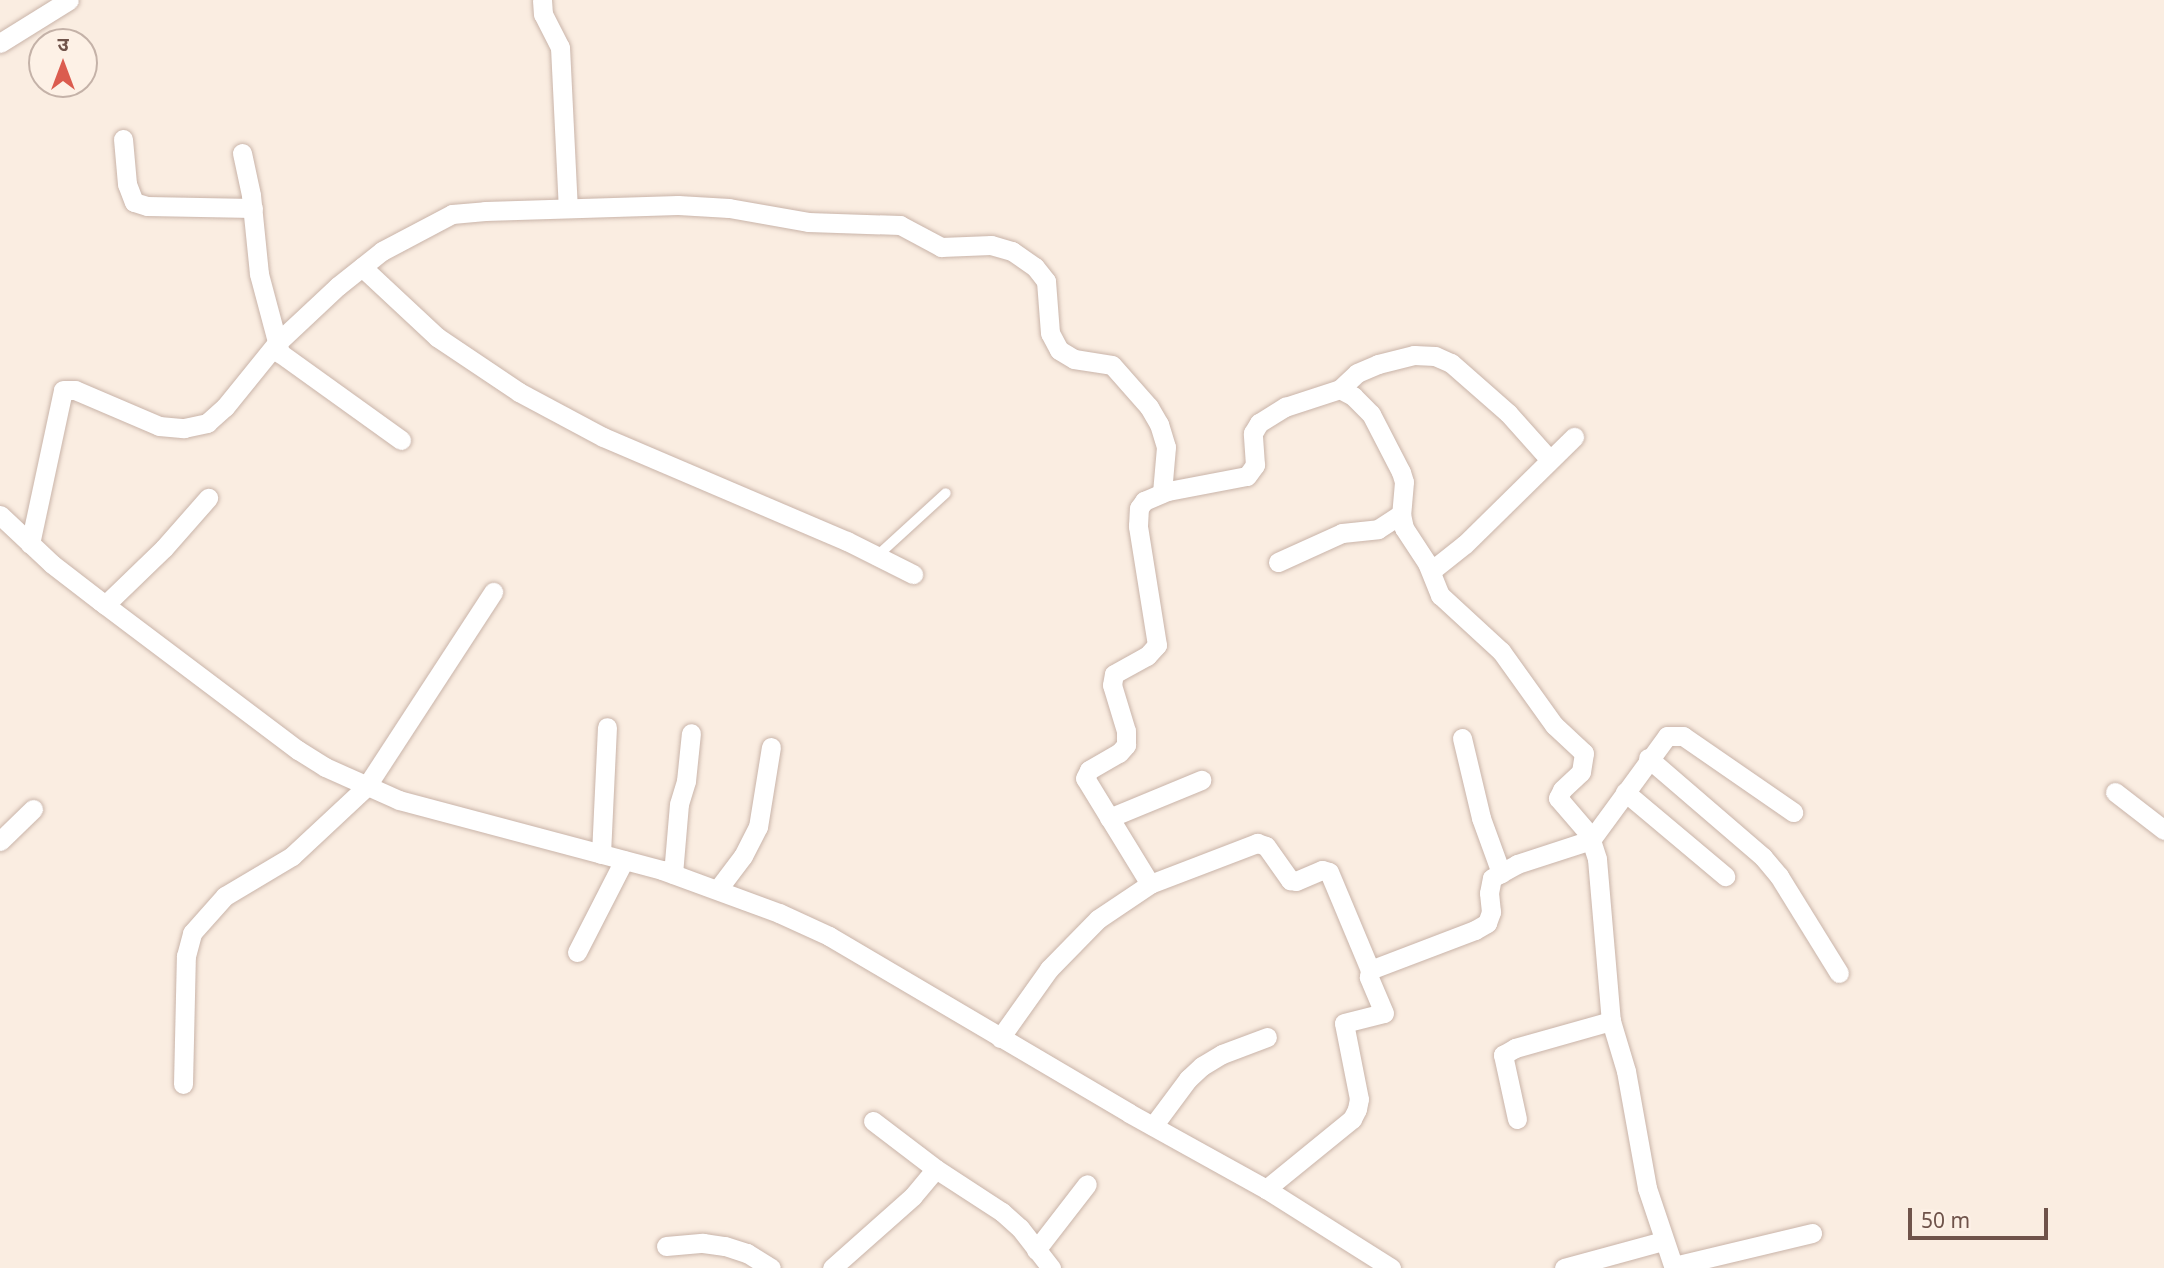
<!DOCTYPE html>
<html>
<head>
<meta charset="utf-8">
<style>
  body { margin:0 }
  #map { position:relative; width:2164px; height:1268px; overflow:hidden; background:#faede1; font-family:"Noto Sans","Noto Sans Devanagari",sans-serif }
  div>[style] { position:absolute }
  .roads { filter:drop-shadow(0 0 2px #c9b4a9) drop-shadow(0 0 2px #c9b4a9) }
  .lane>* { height:10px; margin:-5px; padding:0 5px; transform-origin:5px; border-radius:5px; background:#fff }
  .street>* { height:19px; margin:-9.5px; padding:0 9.5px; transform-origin:9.5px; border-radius:9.5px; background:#fff }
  span { translate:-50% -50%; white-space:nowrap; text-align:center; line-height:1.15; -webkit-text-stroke:5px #fdf1e6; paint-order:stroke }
  .north { position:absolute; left:28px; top:28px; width:70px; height:70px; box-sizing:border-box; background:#fdf1e6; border:2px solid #c4b2a8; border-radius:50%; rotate:0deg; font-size:19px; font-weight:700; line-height:28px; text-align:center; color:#6f534a }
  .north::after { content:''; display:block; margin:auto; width:24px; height:32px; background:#db5c4f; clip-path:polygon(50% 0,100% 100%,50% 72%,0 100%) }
  .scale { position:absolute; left:1908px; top:1208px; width:140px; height:32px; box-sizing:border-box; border:4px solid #6f534a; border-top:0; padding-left:9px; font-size:21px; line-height:24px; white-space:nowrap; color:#6f534a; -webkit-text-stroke:5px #fdf1e6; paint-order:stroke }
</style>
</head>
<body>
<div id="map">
  <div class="roads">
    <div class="lane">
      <div style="left:877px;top:556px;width:93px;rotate:-42.4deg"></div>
    </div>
    <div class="street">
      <div style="left:542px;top:0;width:14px;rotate:86deg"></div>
      <div style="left:543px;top:14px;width:37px;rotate:63deg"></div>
      <div style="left:560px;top:47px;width:161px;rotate:87.2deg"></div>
      <div style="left:0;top:43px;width:81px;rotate:-31.9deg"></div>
      <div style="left:123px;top:139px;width:45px;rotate:84.9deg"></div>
      <div style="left:127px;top:184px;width:19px;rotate:69deg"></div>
      <div style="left:134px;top:202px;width:14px;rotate:17deg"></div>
      <div style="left:147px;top:206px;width:106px;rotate:1.1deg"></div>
      <div style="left:242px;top:153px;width:43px;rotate:77.9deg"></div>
      <div style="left:251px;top:195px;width:79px;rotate:84.2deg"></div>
      <div style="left:259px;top:274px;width:82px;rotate:75.1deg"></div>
      <div style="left:280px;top:353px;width:149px;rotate:35.7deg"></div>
      <div style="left:362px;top:267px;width:103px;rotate:43deg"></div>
      <div style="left:437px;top:337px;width:99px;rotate:33.9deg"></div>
      <div style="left:519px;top:392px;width:95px;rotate:28.2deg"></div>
      <div style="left:603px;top:437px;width:265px;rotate:23.1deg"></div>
      <div style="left:847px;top:541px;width:74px;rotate:26.6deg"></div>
      <div style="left:1340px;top:389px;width:23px;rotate:-43deg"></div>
      <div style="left:1357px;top:373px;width:23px;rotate:-23deg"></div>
      <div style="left:1378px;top:364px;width:37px;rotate:-14deg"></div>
      <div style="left:1414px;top:355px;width:21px;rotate:3deg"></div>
      <div style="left:1435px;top:356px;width:17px;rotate:24deg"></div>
      <div style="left:1451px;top:363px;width:76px;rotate:41.3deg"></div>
      <div style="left:1508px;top:413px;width:63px;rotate:48.2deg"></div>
      <div style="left:0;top:515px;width:71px;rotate:43.3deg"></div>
      <div style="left:52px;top:564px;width:61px;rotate:37.6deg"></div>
      <div style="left:100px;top:601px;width:248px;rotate:37deg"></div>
      <div style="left:298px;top:750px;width:32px;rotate:32deg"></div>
      <div style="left:325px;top:767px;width:81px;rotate:24deg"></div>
      <div style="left:399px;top:800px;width:272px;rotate:14.9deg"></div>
      <div style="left:662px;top:870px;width:125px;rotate:20.2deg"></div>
      <div style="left:779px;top:913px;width:55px;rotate:24.7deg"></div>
      <div style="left:829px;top:936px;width:348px;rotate:30.5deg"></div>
      <div style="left:1129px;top:1113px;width:157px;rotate:29deg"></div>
      <div style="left:1266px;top:1189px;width:148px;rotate:32.3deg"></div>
      <div style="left:30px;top:544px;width:157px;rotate:-77.9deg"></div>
      <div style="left:63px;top:390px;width:12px"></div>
      <div style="left:75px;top:390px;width:91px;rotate:23.2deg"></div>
      <div style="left:159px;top:426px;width:25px;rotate:5deg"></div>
      <div style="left:184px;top:428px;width:24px;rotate:-12deg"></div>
      <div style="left:207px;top:423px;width:24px;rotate:-42deg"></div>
      <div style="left:225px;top:407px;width:81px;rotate:-51deg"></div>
      <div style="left:276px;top:344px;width:85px;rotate:-43.1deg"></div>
      <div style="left:338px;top:286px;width:56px;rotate:-38.5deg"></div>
      <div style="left:382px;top:251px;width:79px;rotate:-27.9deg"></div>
      <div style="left:452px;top:214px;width:33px;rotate:-5deg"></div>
      <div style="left:485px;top:211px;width:193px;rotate:-1.8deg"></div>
      <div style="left:678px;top:205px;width:51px;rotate:3.4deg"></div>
      <div style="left:729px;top:208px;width:80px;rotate:10deg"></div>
      <div style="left:808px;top:222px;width:92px;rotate:1.9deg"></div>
      <div style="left:900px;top:225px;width:47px;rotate:28.2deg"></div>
      <div style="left:941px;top:247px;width:50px;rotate:-2.3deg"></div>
      <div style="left:991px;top:245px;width:22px;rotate:16deg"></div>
      <div style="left:1012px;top:251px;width:28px;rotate:35deg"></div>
      <div style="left:1035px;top:267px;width:18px;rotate:52deg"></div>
      <div style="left:1046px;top:281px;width:52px;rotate:85.6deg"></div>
      <div style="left:1050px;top:333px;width:19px;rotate:62deg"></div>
      <div style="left:1059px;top:350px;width:17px;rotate:31deg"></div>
      <div style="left:1074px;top:359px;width:38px;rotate:9deg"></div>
      <div style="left:1112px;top:365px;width:56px;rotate:48.6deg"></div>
      <div style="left:1149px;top:407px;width:20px;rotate:60deg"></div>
      <div style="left:1159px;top:424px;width:24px;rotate:73deg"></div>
      <div style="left:1166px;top:447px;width:46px;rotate:95deg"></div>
      <div style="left:1278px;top:562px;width:70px;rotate:-24.4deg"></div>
      <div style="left:1342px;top:533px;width:36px;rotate:-6deg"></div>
      <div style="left:1378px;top:529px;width:27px;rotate:-33deg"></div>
      <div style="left:1431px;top:571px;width:43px;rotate:-38.5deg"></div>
      <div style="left:1465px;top:544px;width:153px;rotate:-44.5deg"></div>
      <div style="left:105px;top:605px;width:82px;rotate:-44deg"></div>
      <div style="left:164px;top:548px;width:67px;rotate:-48.7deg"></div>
      <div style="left:1462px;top:738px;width:82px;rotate:76.6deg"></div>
      <div style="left:1481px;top:818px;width:59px;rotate:70deg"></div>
      <div style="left:1648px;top:758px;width:152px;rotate:40.7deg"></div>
      <div style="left:1763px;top:857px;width:25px;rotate:50deg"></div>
      <div style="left:1779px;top:876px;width:114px;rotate:58.3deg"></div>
      <div style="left:1625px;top:792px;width:131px;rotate:40deg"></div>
      <div style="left:2115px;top:792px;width:62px;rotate:37.8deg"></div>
      <div style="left:1109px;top:818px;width:100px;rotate:-22.4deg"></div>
      <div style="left:0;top:841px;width:46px;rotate:-44.1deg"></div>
      <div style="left:601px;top:854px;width:127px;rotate:-87.3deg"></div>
      <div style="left:673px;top:874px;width:70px;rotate:-85.1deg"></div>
      <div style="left:679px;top:804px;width:24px;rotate:-73deg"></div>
      <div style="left:686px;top:781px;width:48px;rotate:-84.1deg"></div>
      <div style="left:1150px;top:884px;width:124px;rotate:-121.5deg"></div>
      <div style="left:1085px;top:778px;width:9px;rotate:-63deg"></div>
      <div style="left:1089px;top:770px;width:34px;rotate:-30deg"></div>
      <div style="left:1119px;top:753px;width:11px;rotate:-49deg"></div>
      <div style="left:1126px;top:745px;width:14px;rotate:-90deg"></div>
      <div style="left:1126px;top:731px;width:48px;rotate:-106.9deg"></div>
      <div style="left:1112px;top:685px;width:11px;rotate:-80deg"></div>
      <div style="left:1114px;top:674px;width:38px;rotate:-29deg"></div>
      <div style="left:1147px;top:656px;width:15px;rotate:-48deg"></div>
      <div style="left:1157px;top:645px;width:121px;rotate:-99.1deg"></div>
      <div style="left:1138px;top:526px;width:18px;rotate:-87deg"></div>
      <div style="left:1139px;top:508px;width:9px;rotate:-54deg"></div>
      <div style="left:1144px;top:501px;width:26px;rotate:-23deg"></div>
      <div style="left:1168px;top:491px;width:80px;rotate:-10.8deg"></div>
      <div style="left:1247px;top:476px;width:14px;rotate:-54deg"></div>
      <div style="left:1255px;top:465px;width:32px;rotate:-94deg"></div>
      <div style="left:1253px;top:433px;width:12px;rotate:-59deg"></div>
      <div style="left:1259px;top:423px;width:31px;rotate:-32deg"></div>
      <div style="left:1285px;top:407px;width:58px;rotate:-18.1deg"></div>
      <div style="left:1340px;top:389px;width:15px;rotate:28deg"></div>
      <div style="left:1353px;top:396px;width:25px;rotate:45deg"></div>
      <div style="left:1371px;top:414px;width:65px;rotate:62.7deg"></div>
      <div style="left:1401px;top:472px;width:10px;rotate:73deg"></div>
      <div style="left:1404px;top:482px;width:32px;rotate:95deg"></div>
      <div style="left:1401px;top:514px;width:14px;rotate:78deg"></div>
      <div style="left:1404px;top:528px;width:42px;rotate:56.7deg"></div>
      <div style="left:1427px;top:563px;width:35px;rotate:68deg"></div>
      <div style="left:1440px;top:595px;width:83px;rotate:42.6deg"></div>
      <div style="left:1501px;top:651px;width:91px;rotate:54.4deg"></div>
      <div style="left:1554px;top:725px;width:41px;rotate:43deg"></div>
      <div style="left:1584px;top:753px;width:19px;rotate:99deg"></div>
      <div style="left:1581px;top:772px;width:26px;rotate:137deg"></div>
      <div style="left:1562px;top:790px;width:9px;rotate:117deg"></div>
      <div style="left:1558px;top:798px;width:48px;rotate:49.3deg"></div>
      <div style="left:1589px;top:834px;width:26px;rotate:72deg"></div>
      <div style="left:1597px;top:859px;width:163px;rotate:85.1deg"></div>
      <div style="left:1611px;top:1021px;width:52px;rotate:73.3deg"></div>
      <div style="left:1626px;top:1071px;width:119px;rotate:79.8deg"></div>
      <div style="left:1647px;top:1188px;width:84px;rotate:71.4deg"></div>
      <div style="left:718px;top:889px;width:41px;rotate:-52.9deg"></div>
      <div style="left:743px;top:856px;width:33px;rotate:-63deg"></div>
      <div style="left:758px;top:827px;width:81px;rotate:-80.8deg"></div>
      <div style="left:577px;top:952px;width:103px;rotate:-62.9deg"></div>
      <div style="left:1000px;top:1038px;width:85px;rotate:-54.6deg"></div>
      <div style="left:1049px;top:969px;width:70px;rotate:-45.6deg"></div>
      <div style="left:1098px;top:919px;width:63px;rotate:-33.9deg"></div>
      <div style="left:1150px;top:884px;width:115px;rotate:-21deg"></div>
      <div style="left:1257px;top:843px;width:9px;rotate:18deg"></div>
      <div style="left:1266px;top:846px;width:42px;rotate:54.8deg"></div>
      <div style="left:1290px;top:880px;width:6px;rotate:9deg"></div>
      <div style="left:1296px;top:881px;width:28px;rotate:-23deg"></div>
      <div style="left:1322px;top:870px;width:7px;rotate:16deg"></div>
      <div style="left:1329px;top:872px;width:106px;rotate:67.3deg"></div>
      <div style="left:183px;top:1084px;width:128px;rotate:-88.7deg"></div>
      <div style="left:186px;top:956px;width:24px;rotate:-75deg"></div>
      <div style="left:192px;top:933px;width:50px;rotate:-48.3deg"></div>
      <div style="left:225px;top:896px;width:78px;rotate:-30.8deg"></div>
      <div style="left:292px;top:856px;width:101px;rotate:-43deg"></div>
      <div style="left:366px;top:787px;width:233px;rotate:-56.9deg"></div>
      <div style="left:1517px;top:1119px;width:66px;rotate:-102.3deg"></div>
      <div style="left:1503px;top:1055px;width:14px;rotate:-30deg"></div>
      <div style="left:1515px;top:1048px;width:100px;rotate:-15.7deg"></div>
      <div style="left:873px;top:1121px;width:79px;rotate:37.3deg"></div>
      <div style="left:936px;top:1169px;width:79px;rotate:33.1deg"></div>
      <div style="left:1002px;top:1212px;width:24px;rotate:42deg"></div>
      <div style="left:1020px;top:1228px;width:51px;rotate:52.2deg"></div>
      <div style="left:1153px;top:1126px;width:59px;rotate:-53.3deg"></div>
      <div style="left:1188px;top:1079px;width:19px;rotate:-43deg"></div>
      <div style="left:1202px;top:1066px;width:23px;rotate:-31deg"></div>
      <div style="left:1222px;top:1054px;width:48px;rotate:-20.7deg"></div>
      <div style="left:1266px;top:1189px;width:111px;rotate:-39.1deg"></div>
      <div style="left:1352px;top:1119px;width:11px;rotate:-63deg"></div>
      <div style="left:1357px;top:1109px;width:10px;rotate:-79deg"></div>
      <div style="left:1359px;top:1099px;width:77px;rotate:-101.2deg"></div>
      <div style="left:1344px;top:1023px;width:41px;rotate:-14deg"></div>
      <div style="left:1384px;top:1013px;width:39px;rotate:-113deg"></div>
      <div style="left:1369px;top:977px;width:7px;rotate:-82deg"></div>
      <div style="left:1370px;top:970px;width:112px;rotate:-20.9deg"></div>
      <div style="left:1475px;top:930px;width:14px;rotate:-30deg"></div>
      <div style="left:1487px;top:923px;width:12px;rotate:-70deg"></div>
      <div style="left:1491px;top:912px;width:19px;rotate:-96deg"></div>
      <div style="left:1489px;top:893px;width:15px;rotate:-79deg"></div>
      <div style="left:1492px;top:878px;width:29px;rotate:-29deg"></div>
      <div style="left:1517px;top:864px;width:78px;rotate:-18deg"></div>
      <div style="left:1591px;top:840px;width:129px;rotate:-53.8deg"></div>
      <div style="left:1667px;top:736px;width:16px"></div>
      <div style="left:1683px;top:736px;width:134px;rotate:34.6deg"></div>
      <div style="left:666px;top:1246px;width:37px;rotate:-5deg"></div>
      <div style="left:703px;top:1243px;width:22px;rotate:8deg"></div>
      <div style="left:725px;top:1246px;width:23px;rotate:18deg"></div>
      <div style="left:747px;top:1253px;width:28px;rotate:32deg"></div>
      <div style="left:1036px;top:1250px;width:83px;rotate:-52.3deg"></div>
      <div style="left:1674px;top:1266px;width:142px;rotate:-13.4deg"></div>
      <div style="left:832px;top:1268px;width:108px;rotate:-41.6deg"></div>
      <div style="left:913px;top:1196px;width:35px;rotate:-50deg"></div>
      <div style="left:1564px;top:1268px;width:103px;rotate:-15.3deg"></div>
    </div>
  </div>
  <div class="north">उ</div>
  <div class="scale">50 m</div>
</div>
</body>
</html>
